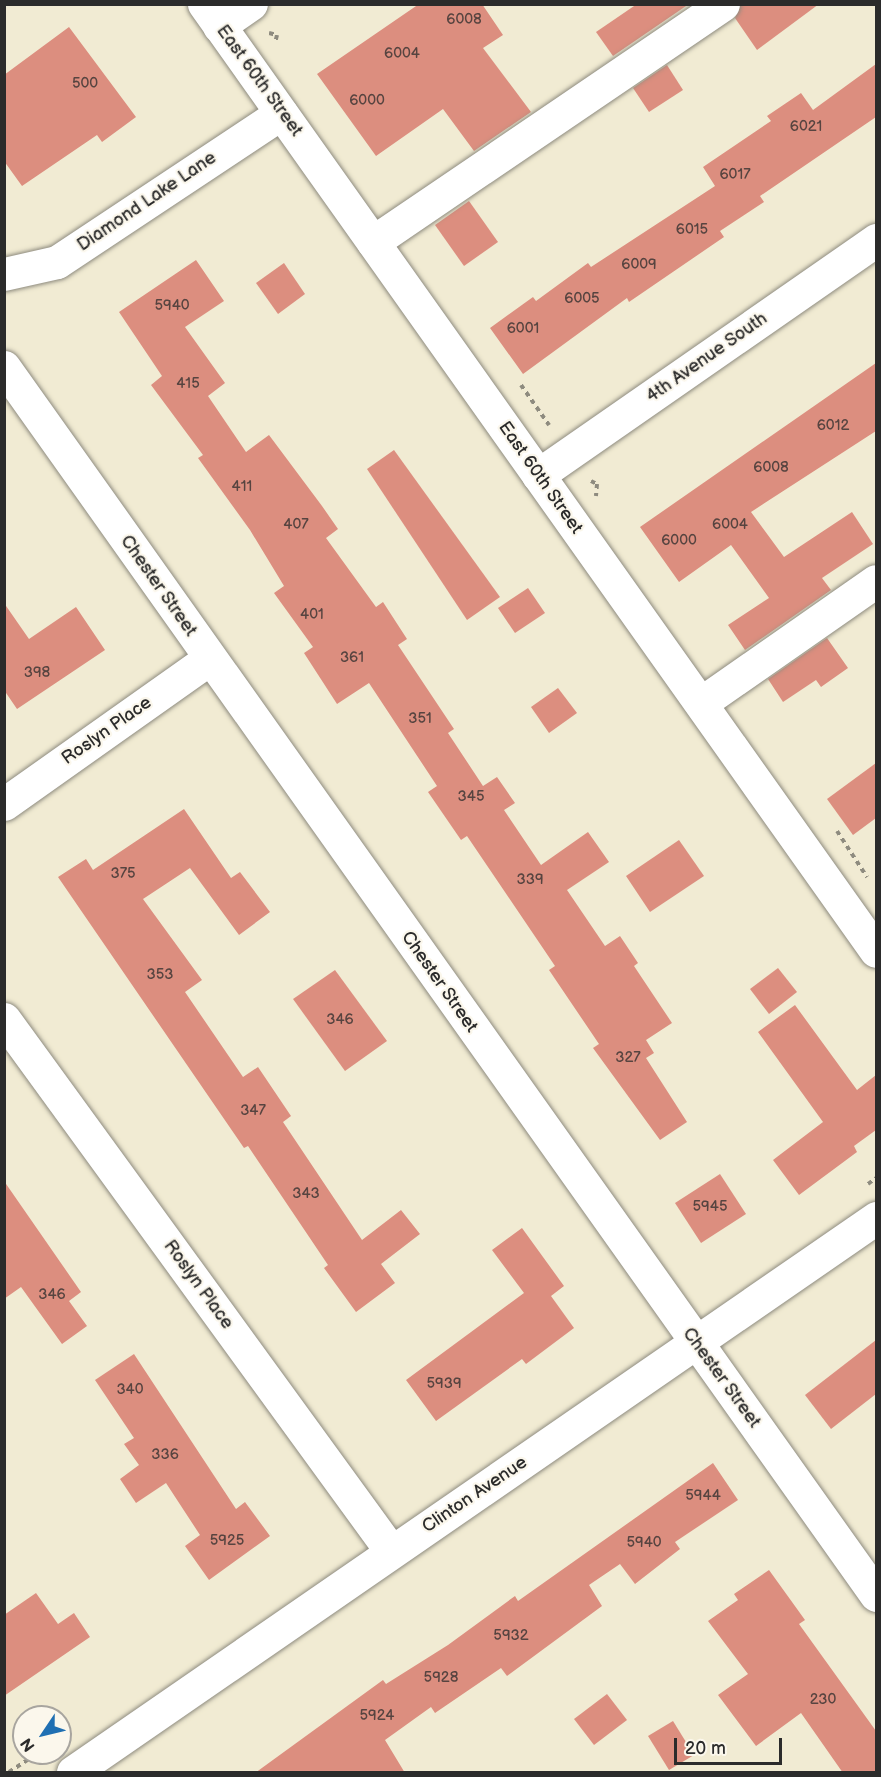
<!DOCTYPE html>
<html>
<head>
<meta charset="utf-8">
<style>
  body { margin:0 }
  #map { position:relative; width:881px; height:1777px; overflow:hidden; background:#f1ebd3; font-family:"Balsamiq Sans",sans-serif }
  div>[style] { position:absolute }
  .building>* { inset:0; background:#dc8e7f }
  .path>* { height:4px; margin-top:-2px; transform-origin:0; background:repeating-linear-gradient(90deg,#8e8b7f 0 4.5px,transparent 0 9px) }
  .roads { filter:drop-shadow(0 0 2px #8e8b7f) drop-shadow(0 0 2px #8e8b7f) }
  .minor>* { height:33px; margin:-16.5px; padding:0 16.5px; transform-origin:16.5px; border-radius:16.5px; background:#fff }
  span { translate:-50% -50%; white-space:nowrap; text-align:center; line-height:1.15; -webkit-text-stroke:4.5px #fbf7ec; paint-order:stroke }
  .number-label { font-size:15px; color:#574440 }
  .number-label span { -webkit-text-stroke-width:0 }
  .street-label { font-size:18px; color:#2b2b2b }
  .frame { position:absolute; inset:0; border:6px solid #2b2b2b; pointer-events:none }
  .north { position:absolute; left:12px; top:1705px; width:60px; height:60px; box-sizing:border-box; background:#fbf7ec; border:2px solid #a8a59f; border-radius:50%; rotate:235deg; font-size:16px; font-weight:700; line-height:24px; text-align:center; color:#2b2b2b }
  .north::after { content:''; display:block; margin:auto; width:21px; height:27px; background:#1f6fb2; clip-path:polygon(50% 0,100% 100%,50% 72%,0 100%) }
  .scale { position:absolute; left:674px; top:1738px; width:108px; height:27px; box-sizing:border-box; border:3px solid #2b2b2b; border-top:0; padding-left:8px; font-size:18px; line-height:21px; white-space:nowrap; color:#2b2b2b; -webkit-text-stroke:4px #fbf7ec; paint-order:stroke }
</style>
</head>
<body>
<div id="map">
  <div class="building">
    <div style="clip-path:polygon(419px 4px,482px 4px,503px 35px,483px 48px,531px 112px,474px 151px,443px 109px,376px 156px,317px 74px)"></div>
    <div style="clip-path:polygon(637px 4px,689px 4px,613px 56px,596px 32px)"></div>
    <div style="clip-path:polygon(741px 4px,819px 4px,757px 50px,735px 18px)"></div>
    <div style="clip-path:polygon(69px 27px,136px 117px,102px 142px,97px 135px,22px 186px,4px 161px,4px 75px)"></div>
    <div style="clip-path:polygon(876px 64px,876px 117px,760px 196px,764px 202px,720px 231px,724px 237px,629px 302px,627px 298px,523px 374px,490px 328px,533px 297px,536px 301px,588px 263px,591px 267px,715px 186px,703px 167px,771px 121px,767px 116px,801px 93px,813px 110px)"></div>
    <div style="clip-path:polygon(667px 65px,683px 90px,649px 112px,633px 88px)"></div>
    <div style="clip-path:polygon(469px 201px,498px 242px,464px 266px,435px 225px)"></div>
    <div style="clip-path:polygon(196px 260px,224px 301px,185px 327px,225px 383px,208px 396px,246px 452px,269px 435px,322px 506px,338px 529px,326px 538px,376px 607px,383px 602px,407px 639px,398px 645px,454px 729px,448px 733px,483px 786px,497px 777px,515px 803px,504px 810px,541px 865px,588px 832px,609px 862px,567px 890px,605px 946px,620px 936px,638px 963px,634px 966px,672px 1023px,646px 1040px,654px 1053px,646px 1058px,687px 1122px,660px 1140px,593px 1048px,599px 1044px,549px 970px,555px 966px,467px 836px,461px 840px,428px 792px,437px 786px,369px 683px,337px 704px,304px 653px,313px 647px,274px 593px,284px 586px,250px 530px,198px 458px,203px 455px,151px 385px,162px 376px,119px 312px)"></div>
    <div style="clip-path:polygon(284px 263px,305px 294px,278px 314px,256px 283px)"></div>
    <div style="clip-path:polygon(876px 363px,876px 431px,751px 512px,784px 557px,852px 512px,873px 544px,822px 578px,831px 590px,745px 650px,728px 625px,769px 598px,731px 545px,679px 582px,640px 527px)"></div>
    <div style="clip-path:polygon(394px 450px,500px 597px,467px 620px,367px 469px)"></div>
    <div style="clip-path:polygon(528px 588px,545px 613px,515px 633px,498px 608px)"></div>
    <div style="clip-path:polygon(4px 603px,29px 639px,76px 607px,105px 650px,17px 709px,4px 690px)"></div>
    <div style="clip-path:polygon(827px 638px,848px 668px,821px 687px,816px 680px,783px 702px,768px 679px)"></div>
    <div style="clip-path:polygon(558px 688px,577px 713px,549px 733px,531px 707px)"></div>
    <div style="clip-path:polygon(876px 763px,876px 818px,853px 835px,827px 799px)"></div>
    <div style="clip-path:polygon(184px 809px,231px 878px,240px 872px,270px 912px,239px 935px,190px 868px,143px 899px,202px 980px,185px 992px,243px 1077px,258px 1067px,291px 1116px,283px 1122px,362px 1240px,401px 1210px,420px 1234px,381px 1264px,395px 1283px,356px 1312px,324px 1268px,328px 1265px,248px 1146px,244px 1148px,58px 877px,86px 859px,93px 870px)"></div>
    <div style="clip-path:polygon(679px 840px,704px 876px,650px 912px,626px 876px)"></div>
    <div style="clip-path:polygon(778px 968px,797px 992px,769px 1014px,750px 989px)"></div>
    <div style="clip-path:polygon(335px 970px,387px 1041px,345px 1071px,293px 999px)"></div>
    <div style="clip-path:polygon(795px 1005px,857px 1090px,876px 1075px,876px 1130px,854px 1146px,857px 1152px,799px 1195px,773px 1160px,823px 1122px,758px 1032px)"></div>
    <div style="clip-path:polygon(720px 1174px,746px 1214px,701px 1243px,675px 1203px)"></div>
    <div style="clip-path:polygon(4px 1181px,81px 1292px,69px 1301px,87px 1326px,62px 1344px,21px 1287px,4px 1299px)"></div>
    <div style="clip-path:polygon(522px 1228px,564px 1286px,551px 1296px,574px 1328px,526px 1364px,522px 1359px,436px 1421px,406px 1380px,524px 1293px,492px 1250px)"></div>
    <div style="clip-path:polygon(876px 1340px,876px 1394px,831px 1429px,805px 1395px)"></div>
    <div style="clip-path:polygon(134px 1354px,236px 1509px,245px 1502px,270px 1536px,209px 1580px,185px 1546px,200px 1535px,166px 1483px,136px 1503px,120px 1479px,139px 1465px,124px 1444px,134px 1438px,95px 1380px)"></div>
    <div style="clip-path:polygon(713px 1463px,738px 1500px,675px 1542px,680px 1549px,635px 1584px,620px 1564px,589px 1585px,602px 1606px,507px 1676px,501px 1668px,435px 1713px,431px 1707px,385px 1740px,405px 1773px,255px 1773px,383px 1680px,386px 1684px,448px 1645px,515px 1596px,518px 1601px)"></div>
    <div style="clip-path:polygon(769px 1570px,805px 1620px,799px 1624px,876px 1731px,876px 1773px,843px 1773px,801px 1713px,756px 1746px,718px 1695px,748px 1674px,708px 1621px,738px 1600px,734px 1594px)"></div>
    <div style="clip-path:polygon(36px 1593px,58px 1624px,74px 1613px,90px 1637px,4px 1696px,4px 1615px)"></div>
    <div style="clip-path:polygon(607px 1694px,627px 1720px,594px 1745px,574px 1719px)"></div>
    <div style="clip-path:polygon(673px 1721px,694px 1755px,669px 1770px,648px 1736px)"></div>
  </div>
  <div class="path">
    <div style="left:269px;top:33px;width:8px;rotate:14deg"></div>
    <div style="left:277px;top:35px;width:8px;rotate:104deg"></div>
    <div style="left:521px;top:385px;width:49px;rotate:55deg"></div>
    <div style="left:591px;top:481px;width:7px;rotate:27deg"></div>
    <div style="left:597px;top:484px;width:12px;rotate:95deg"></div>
    <div style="left:837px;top:831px;width:55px;rotate:56.9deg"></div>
    <div style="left:868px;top:1184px;width:10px;rotate:-37deg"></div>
    <div style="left:9px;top:1772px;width:35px;rotate:-33deg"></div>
  </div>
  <div class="roads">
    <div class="minor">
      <div style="left:204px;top:4px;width:1161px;rotate:54.64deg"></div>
      <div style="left:219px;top:26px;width:39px;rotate:-35deg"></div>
      <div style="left:373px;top:242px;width:423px;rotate:-34.2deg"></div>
      <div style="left:4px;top:274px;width:54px;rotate:-12.8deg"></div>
      <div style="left:57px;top:262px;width:269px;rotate:-33.6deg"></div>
      <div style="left:4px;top:367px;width:1506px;rotate:54.62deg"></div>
      <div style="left:538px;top:475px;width:412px;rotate:-34.8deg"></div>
      <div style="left:701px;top:703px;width:213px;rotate:-34.9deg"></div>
      <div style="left:4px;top:804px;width:251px;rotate:-35.3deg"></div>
      <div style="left:4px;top:1019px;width:658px;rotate:53.97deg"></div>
      <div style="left:73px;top:1772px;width:976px;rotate:-34.6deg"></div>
    </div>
  </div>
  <div class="number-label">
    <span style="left:464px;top:20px">6008</span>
    <span style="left:402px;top:54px">6004</span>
    <span style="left:85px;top:84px">500</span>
    <span style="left:367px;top:101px">6000</span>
    <span style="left:806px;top:127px">6021</span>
    <span style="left:735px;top:175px">6017</span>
    <span style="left:692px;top:230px">6015</span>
    <span style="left:639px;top:265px">6009</span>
    <span style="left:582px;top:299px">6005</span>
    <span style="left:172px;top:306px">5940</span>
    <span style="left:523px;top:329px">6001</span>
    <span style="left:188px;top:384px">415</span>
    <span style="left:833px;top:426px">6012</span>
    <span style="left:771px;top:468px">6008</span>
    <span style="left:242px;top:487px">411</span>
    <span style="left:296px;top:525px">407</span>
    <span style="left:730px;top:525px">6004</span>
    <span style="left:679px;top:541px">6000</span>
    <span style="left:312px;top:615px">401</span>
    <span style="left:352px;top:658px">361</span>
    <span style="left:37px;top:673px">398</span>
    <span style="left:420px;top:719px">351</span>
    <span style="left:471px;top:797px">345</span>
    <span style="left:123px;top:874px">375</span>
    <span style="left:530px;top:880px">339</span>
    <span style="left:160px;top:975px">353</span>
    <span style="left:340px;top:1020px">346</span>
    <span style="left:628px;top:1058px">327</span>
    <span style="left:253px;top:1111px">347</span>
    <span style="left:306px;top:1194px">343</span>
    <span style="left:710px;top:1207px">5945</span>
    <span style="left:52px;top:1295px">346</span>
    <span style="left:444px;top:1384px">5939</span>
    <span style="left:130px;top:1390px">340</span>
    <span style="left:165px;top:1455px">336</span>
    <span style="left:703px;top:1496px">5944</span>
    <span style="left:227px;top:1541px">5925</span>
    <span style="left:644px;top:1543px">5940</span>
    <span style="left:511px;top:1636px">5932</span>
    <span style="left:441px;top:1678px">5928</span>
    <span style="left:823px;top:1700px">230</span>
    <span style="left:377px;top:1716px">5924</span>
  </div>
  <div class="street-label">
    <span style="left:259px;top:81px;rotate:54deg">East 60th Street</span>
    <span style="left:147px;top:202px;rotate:-34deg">Diamond Lake Lane</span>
    <span style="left:707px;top:358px;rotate:-35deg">4th Avenue South</span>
    <span style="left:540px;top:478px;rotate:55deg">East 60th Street</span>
    <span style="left:158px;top:586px;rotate:55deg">Chester Street</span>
    <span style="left:107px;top:731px;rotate:-35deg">Roslyn Place</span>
    <span style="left:439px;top:982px;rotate:55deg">Chester Street</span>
    <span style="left:198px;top:1285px;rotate:54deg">Roslyn Place</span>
    <span style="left:721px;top:1378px;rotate:54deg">Chester Street</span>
    <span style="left:475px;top:1495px;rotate:-34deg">Clinton Avenue</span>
  </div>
  <div class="frame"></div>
  <div class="north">N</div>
  <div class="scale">20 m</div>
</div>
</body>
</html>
